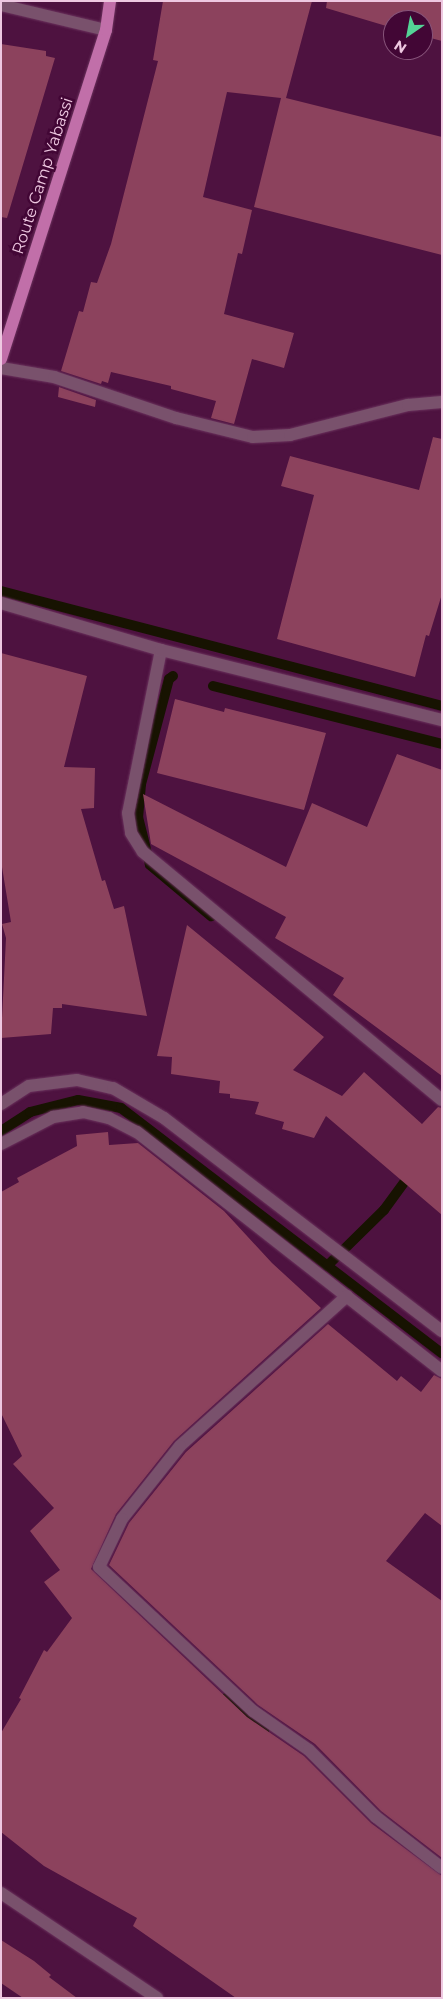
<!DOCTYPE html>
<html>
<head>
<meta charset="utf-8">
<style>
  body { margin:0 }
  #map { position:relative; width:443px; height:1999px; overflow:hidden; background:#4e1240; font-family:Montserrat,sans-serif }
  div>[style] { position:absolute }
  .stream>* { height:10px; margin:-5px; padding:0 5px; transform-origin:5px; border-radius:5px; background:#171301 }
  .building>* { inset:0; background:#8c425d }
  .roads { filter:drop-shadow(0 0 1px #6b335d) drop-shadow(0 0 1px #6b335d) }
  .service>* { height:12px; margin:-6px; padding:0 6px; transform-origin:6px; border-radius:6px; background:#79516c }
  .minor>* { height:12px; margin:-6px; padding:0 6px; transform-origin:6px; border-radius:6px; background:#79516c }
  .tertiary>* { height:12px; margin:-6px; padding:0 6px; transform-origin:6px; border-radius:6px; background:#79516c }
  .primary>* { height:12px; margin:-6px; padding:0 6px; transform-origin:6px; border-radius:6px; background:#c16fa9 }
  span { translate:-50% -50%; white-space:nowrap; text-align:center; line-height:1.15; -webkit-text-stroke:5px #420635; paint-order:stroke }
  .street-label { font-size:16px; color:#eec8e1 }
  .frame { position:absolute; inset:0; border:2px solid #eec8e1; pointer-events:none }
  .north { position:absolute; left:383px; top:10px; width:50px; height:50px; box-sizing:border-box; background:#420635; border:1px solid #87547a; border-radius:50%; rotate:213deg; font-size:14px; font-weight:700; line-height:20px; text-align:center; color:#eec8e1 }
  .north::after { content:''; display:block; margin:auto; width:18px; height:22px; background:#54d396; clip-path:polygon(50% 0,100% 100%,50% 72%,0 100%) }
</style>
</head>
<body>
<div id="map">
  <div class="stream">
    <div style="left:1px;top:591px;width:456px;rotate:14.6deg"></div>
    <div style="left:173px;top:676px;width:5px;rotate:143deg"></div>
    <div style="left:169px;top:679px;width:109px;rotate:104.9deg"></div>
    <div style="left:141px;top:784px;width:33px;rotate:95deg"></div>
    <div style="left:138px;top:817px;width:49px;rotate:76deg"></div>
    <div style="left:150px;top:865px;width:80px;rotate:39.9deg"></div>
    <div style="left:213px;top:686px;width:236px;rotate:14.2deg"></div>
    <div style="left:1px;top:1131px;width:35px;rotate:-33deg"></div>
    <div style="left:30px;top:1112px;width:49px;rotate:-14deg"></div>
    <div style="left:78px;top:1100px;width:44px;rotate:10.5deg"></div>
    <div style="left:121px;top:1108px;width:404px;rotate:37.4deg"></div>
    <div style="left:327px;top:1266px;width:80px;rotate:-44.5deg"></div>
    <div style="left:384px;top:1210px;width:46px;rotate:-53.9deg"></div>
    <div style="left:226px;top:1698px;width:50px;rotate:40.1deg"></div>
  </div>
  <div class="building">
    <div style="clip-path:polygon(163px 1px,312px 1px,286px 98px,442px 137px,442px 255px,254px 207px,281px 98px,227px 92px,203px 197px,252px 210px,242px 254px,238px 253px,224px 314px,294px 333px,284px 368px,252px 359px,234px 424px,211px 418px,216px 401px,171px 389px,171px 386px,111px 372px,108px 383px,102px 381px,101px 384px,61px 371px,79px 311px,83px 312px,91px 282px,97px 283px,111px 244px,158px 61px,153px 60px)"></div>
    <div style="clip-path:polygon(327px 1px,442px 1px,442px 41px,423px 36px,423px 20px,393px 20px,393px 28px,326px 8px)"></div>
    <div style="clip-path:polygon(1px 44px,46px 51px,46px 56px,55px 58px,7px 218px,1px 217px)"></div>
    <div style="clip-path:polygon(59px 387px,96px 400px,95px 407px,58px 397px)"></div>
    <div style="clip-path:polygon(433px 437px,442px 439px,442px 594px,429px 636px,426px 635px,415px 677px,277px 639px,314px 495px,281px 486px,290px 456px,419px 490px)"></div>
    <div style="clip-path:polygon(1px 653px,87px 676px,64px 767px,95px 768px,94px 808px,81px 809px,102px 881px,105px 880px,114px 909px,124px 906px,147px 1016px,62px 1004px,62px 1008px,53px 1008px,51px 1034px,1px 1038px,6px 938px,2px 924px,11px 922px,1px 861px)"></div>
    <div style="clip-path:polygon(175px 699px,224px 712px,225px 708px,326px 733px,304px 810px,157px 773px)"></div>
    <div style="clip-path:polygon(397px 754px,442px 770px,442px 1076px,333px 995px,344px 978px,275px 938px,286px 917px,151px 844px,143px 794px,286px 867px,312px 803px,367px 827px)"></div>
    <div style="clip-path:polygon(187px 925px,324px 1037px,293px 1070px,342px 1096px,364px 1072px,422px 1124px,438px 1107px,442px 1108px,442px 1215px,326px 1116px,314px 1138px,282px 1129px,284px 1122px,255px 1114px,259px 1102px,230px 1098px,230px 1094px,219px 1093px,220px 1081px,171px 1074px,172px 1057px,157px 1056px)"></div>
    <div style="clip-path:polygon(108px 1132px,109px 1145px,138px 1143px,224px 1211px,272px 1263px,321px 1308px,174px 1441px,116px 1514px,91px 1569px,247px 1717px,304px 1756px,371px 1823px,442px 1876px,442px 1998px,236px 1998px,133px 1926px,137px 1918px,44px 1866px,1px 1832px,1px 1733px,21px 1699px,19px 1698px,44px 1650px,47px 1652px,72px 1618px,44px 1582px,60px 1570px,30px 1531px,54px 1508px,13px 1464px,22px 1456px,1px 1413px,1px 1192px,19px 1182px,17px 1178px,77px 1146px,76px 1135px)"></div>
    <div style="clip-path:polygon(328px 1324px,397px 1381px,401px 1376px,421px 1392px,434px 1375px,442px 1379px,442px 1526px,425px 1513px,386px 1561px,442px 1601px,442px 1858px,381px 1811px,315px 1744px,258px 1705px,109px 1565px,129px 1523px,186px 1452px)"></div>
    <div style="clip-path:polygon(1px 1940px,34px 1961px,51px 1975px,49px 1977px,77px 1998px,23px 1998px,1px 1983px)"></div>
  </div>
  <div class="roads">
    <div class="service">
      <div style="left:1px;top:368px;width:54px;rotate:9.6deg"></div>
      <div style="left:54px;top:377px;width:129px;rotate:18.6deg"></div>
      <div style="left:176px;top:418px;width:79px;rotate:13.9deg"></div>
      <div style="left:253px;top:437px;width:37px;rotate:-3deg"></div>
      <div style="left:290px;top:435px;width:122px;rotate:-14.3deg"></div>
      <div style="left:408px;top:405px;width:34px;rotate:-5deg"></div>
    </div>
    <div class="minor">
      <div style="left:1px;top:5px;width:108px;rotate:13.4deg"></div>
      <div style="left:161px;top:650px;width:166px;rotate:101.4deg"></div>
      <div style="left:128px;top:813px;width:20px;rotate:81deg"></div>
      <div style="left:131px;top:833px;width:22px;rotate:58deg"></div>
      <div style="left:143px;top:852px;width:388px;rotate:39.7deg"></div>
      <div style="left:1px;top:1104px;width:33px;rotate:-33deg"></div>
      <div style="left:29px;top:1086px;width:48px;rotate:-7.1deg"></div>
      <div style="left:77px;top:1080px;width:37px;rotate:13deg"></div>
      <div style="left:113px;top:1088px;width:59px;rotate:30.5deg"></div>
      <div style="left:164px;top:1118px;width:350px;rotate:37.5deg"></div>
      <div style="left:1px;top:1144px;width:59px;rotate:-27.4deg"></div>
      <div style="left:53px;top:1117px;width:30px;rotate:-9deg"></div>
      <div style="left:83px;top:1112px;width:27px;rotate:13deg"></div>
      <div style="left:109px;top:1118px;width:31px;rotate:27deg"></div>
      <div style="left:137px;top:1132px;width:387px;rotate:38.1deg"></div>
      <div style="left:347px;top:1296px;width:224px;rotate:138.1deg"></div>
      <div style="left:180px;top:1446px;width:93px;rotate:128.5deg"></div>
      <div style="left:122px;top:1519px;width:53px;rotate:115.6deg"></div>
      <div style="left:99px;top:1567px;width:211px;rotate:43.1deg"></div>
      <div style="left:253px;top:1711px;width:68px;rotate:34.9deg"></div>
      <div style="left:309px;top:1750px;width:95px;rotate:45deg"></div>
      <div style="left:376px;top:1817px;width:83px;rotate:37.7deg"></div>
      <div style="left:1px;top:1893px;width:188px;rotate:33.9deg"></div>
    </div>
    <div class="tertiary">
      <div style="left:1px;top:603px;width:167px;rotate:16.4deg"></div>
      <div style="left:161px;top:650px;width:290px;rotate:14deg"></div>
    </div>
    <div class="primary">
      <div style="left:1px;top:359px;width:345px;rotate:-72.3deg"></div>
      <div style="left:106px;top:30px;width:29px;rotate:-82deg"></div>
    </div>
  </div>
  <div class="street-label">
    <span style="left:43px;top:176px;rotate:-72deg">Route Camp Yabassi</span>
  </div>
  <div class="frame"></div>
  <div class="north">N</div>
</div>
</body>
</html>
